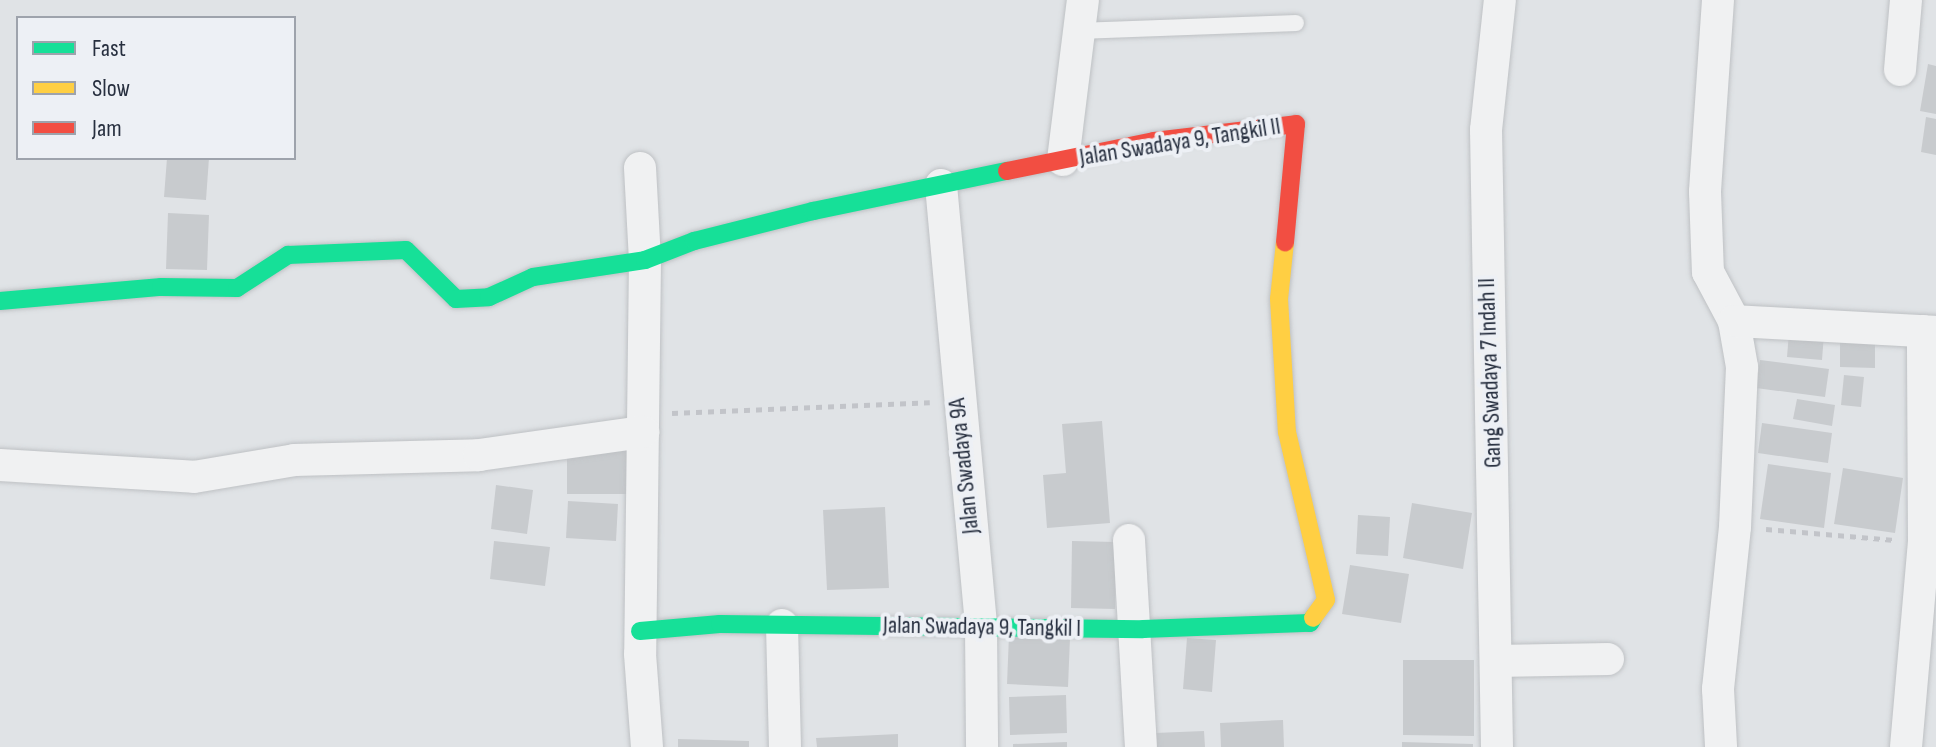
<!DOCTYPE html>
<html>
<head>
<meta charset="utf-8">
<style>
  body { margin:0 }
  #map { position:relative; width:1936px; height:747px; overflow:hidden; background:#e0e3e6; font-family:"Sofia Sans Condensed",sans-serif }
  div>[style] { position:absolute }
  .building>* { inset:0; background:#c8cbce }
  .path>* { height:5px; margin-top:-2.5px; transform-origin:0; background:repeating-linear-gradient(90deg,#c2c4c9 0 6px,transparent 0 12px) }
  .roads { filter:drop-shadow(0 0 2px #bec1c4) drop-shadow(0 0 2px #bec1c4) }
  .lane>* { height:16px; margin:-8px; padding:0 8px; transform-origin:8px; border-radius:8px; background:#f0f1f2 }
  .street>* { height:32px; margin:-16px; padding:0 16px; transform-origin:16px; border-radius:16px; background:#f0f1f2 }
  .fast>* { height:18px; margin:-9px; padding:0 9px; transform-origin:9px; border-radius:9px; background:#16e098 }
  .slow>* { height:18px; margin:-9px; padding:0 9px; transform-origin:9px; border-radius:9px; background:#ffcf43 }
  .jam>* { height:18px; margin:-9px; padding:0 9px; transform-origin:9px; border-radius:9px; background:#f24e42 }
  span { translate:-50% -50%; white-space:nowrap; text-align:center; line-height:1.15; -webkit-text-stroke:8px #edf0f5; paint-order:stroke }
  .street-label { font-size:24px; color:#272f3f }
  .legend { position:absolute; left:16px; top:16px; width:280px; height:144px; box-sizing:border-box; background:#edf0f5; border:2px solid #9ea3ac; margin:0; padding:10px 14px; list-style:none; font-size:24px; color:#272f3f }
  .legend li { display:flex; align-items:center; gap:16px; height:40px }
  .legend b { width:40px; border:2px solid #9ea3ac }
</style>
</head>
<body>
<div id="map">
  <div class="building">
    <div style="clip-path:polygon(1928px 64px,1936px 66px,1936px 114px,1920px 111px)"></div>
    <div style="clip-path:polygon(1926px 117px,1936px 119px,1936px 155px,1921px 152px)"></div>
    <div style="clip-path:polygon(167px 158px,209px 158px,206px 200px,164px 197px)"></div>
    <div style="clip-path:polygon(168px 213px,209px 215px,207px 270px,166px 269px)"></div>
    <div style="clip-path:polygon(1789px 332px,1824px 334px,1822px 360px,1787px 357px)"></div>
    <div style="clip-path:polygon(1840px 341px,1875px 342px,1875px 368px,1840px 367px)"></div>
    <div style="clip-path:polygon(1760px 360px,1829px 369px,1825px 397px,1756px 388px)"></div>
    <div style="clip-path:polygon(1844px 375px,1864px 377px,1861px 407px,1841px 405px)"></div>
    <div style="clip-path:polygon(1797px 399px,1835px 405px,1832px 426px,1793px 419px)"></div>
    <div style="clip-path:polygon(1102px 421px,1110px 523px,1047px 528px,1043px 475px,1066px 473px,1062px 424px)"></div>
    <div style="clip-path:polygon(1762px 423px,1832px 433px,1828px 463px,1758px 453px)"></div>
    <div style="clip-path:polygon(567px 449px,629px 449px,630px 494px,567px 494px)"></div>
    <div style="clip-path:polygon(1768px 464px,1831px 473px,1824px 528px,1760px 519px)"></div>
    <div style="clip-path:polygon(1843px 468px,1903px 478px,1895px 533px,1834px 524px)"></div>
    <div style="clip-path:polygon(496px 485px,533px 490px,527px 534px,491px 529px)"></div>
    <div style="clip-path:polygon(568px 501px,618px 504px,616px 541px,566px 538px)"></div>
    <div style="clip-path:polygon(1412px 503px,1472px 513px,1463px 569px,1403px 558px)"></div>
    <div style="clip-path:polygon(885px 507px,889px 588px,827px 590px,823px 510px)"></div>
    <div style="clip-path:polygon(1358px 515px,1390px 517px,1388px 556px,1356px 554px)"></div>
    <div style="clip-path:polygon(494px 541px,550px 547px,545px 586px,490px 579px)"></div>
    <div style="clip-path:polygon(1072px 541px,1116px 542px,1115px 609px,1071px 608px)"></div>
    <div style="clip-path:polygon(1350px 565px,1409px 574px,1401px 623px,1342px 614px)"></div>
    <div style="clip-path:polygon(1009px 635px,1070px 638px,1068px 687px,1007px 684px)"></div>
    <div style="clip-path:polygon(1187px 638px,1216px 640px,1212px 692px,1183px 689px)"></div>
    <div style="clip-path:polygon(1403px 660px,1474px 660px,1474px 736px,1403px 735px)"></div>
    <div style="clip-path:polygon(1066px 695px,1067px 733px,1010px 735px,1009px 697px)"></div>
    <div style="clip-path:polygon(1283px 720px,1284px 747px,1221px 747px,1220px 723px)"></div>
    <div style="clip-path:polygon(1204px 731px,1205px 747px,1156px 747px,1155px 733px)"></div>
    <div style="clip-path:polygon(898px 734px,898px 747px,817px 747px,816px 738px)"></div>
    <div style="clip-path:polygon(678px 739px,749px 741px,749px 747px,678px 747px)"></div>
    <div style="clip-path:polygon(1067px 742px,1067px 747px,1013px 747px,1013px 744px)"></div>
    <div style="clip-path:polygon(1402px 742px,1473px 744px,1473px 747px,1402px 747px)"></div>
  </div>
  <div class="path">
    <div style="left:672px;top:413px;width:258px;rotate:-2.4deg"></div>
    <div style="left:1766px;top:529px;width:129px;rotate:4.9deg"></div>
  </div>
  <div class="roads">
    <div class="lane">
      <div style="left:1079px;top:31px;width:217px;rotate:-2.1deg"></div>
    </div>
    <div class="street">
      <div style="left:1718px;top:0;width:192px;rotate:93.9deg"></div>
      <div style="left:1705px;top:192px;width:80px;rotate:87.9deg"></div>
      <div style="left:1708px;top:272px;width:55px;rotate:62deg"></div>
      <div style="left:1734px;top:321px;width:47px;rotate:80.1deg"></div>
      <div style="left:1742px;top:367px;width:160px;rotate:92.5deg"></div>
      <div style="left:1735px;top:527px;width:163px;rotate:96deg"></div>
      <div style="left:1718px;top:689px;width:58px;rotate:87deg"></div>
      <div style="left:1900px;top:70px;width:70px;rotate:-85.1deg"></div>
      <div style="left:1063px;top:160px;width:161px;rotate:-82.9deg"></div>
      <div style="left:640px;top:168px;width:92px;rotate:86.9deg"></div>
      <div style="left:645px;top:260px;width:394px;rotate:90.7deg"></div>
      <div style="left:640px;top:654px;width:93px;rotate:85.7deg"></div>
      <div style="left:941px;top:185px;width:444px;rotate:84.8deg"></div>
      <div style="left:981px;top:627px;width:120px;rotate:89.5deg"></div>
      <div style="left:1734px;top:321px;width:202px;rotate:3.1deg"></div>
      <div style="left:0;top:465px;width:194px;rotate:3.5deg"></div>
      <div style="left:194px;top:477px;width:101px;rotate:-9.6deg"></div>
      <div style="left:294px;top:460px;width:185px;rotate:-1.5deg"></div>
      <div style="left:479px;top:455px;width:166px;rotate:-8deg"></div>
      <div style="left:1129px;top:540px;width:207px;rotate:86.7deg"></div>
      <div style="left:782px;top:625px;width:122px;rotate:88.6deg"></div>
      <div style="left:1497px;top:661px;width:111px;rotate:-1deg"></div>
      <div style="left:1497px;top:747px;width:617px;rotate:-91.02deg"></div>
      <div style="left:1486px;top:130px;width:131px;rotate:-83.9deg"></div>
      <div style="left:1906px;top:747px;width:206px;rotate:-85deg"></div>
      <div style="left:1924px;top:542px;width:211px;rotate:-90.3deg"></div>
    </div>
    <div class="fast">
      <div style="left:0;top:301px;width:162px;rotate:-5deg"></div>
      <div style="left:161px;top:287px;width:76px;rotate:0.8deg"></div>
      <div style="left:237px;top:288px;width:61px;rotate:-32.9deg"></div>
      <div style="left:288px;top:255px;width:118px;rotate:-2.4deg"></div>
      <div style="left:406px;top:250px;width:70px;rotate:44.4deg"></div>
      <div style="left:456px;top:299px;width:33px;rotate:-3deg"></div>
      <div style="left:489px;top:297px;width:48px;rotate:-24.4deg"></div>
      <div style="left:533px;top:277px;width:113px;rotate:-8.6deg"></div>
      <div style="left:645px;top:260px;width:53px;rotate:-21.2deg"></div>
      <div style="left:694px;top:241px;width:123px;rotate:-14.1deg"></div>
      <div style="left:813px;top:211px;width:198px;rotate:-11.7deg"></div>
      <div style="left:640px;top:631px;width:80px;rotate:-5deg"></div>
      <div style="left:720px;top:624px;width:423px;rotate:0.7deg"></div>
      <div style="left:1143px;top:629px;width:167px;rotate:-2.1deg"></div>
      <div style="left:1310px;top:623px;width:6px;rotate:-59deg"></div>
    </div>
    <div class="slow">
      <div style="left:1285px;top:242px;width:57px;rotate:96deg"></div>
      <div style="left:1279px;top:299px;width:133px;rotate:86.6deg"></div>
      <div style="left:1287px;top:432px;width:172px;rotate:76.9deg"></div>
      <div style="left:1326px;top:600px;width:22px;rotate:126deg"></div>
    </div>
    <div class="jam">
      <div style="left:1007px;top:171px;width:150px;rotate:-11.5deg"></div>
      <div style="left:1154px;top:141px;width:143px;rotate:-6.8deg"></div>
      <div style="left:1296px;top:124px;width:119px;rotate:95.3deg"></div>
    </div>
  </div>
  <div class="street-label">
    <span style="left:1180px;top:142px;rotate:-9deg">Jalan Swadaya 9, Tangkil II</span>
    <span style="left:1490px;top:373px;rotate:-92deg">Gang Swadaya 7 Indah II</span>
    <span style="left:964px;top:466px;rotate:-96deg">Jalan Swadaya 9A</span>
    <span style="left:982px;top:627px;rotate:1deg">Jalan Swadaya 9, Tangkil I</span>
  </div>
  <ul class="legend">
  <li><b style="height:10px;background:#16e098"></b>Fast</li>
  <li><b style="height:10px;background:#ffcf43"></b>Slow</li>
  <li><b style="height:10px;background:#f24e42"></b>Jam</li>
  </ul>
</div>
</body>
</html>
